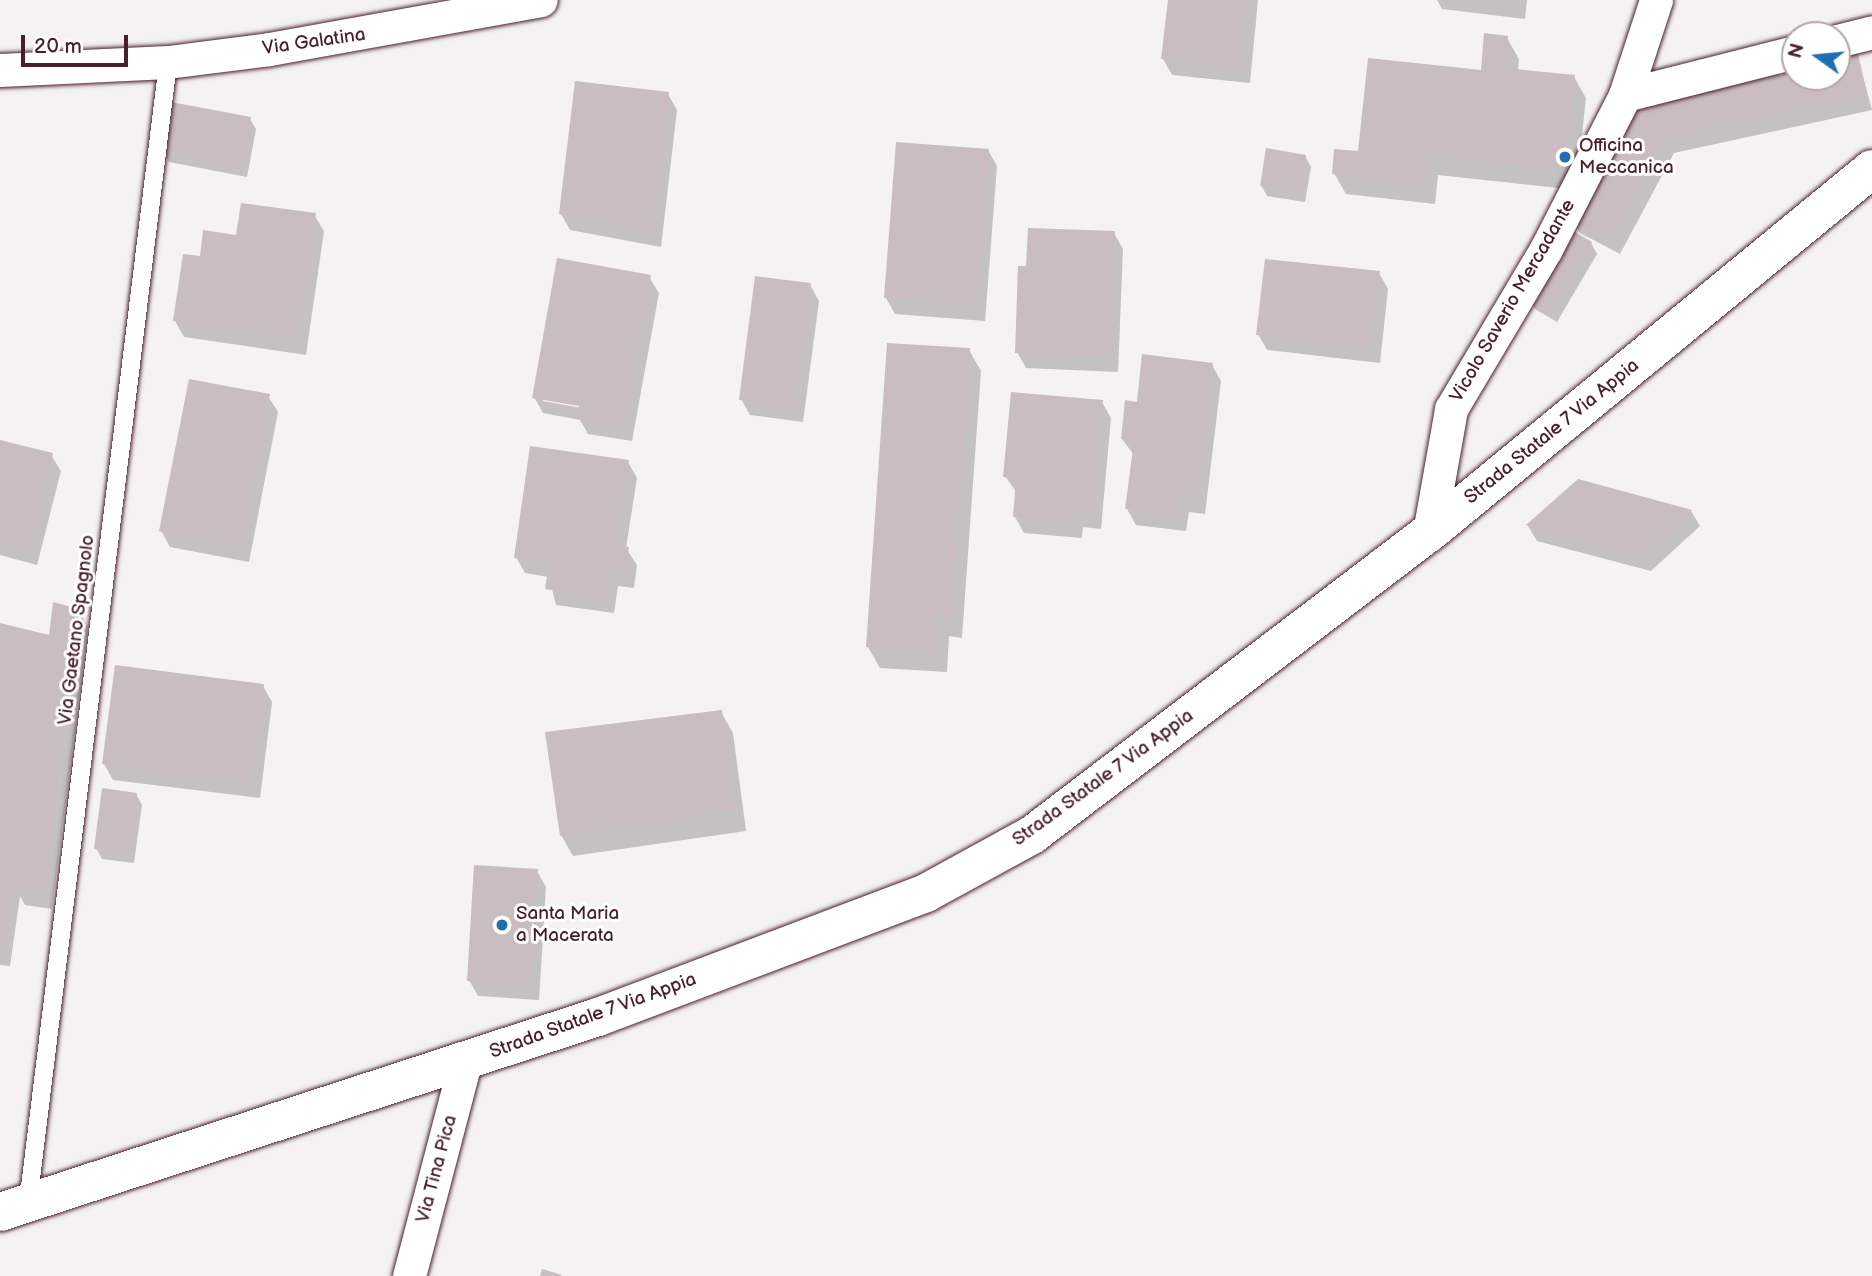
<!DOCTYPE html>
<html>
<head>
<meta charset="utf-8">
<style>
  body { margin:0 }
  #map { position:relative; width:1872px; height:1276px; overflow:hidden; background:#f4f2f2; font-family:"Balsamiq Sans",sans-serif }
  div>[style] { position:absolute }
  .shadow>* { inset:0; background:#0003 }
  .building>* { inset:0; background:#cabdc1 }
  .roads { filter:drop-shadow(0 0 2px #4a1f2b) drop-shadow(0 0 2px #4a1f2b) }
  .lane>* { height:18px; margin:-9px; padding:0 9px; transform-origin:9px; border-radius:9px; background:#fff }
  .street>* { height:33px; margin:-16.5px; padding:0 16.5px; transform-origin:16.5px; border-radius:16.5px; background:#fff }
  .secondary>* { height:38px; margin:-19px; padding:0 19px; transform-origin:19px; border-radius:19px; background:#fff }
  .dots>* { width:19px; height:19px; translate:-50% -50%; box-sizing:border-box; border:4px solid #fff; border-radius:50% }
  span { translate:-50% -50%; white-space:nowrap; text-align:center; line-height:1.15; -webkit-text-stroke:6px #fff; paint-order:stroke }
  .street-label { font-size:19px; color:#4a1f2b }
  .poi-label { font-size:19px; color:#4a1f2b }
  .left { translate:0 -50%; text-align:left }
  .north { position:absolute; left:1781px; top:21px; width:70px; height:70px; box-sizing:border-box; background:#fff; border:2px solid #b7a5aa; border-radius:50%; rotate:285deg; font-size:19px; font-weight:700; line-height:28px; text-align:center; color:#4a1f2b }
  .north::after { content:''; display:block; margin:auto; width:24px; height:32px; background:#1f6fb2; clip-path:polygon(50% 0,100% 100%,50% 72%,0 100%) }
  .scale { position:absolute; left:21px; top:35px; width:107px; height:32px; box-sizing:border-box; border:4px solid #4a1f2b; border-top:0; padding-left:9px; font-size:21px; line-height:24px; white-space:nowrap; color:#4a1f2b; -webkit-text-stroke:5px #fff; paint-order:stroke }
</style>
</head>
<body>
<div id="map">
  <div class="shadow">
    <div style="clip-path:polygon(1170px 0,1258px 0,1250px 83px,1172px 75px,1163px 59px)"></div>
    <div style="clip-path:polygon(1437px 0,1527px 0,1525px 19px,1442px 9px)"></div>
    <div style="clip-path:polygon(1507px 38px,1519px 59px,1518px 71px,1574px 77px,1586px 98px,1576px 190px,1438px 175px,1435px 204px,1346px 194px,1334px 173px,1482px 72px)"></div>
    <div style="clip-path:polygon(1856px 51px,1872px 110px,1674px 153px,1620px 254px,1580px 233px,1570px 217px,1630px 105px,1782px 78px,1788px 66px,1795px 77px,1837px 77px)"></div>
    <div style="clip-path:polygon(668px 94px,677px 110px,661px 247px,570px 230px,561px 214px)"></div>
    <div style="clip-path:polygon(250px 119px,256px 129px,247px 177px,169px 162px,163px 151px)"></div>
    <div style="clip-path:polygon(988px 150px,997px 166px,985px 321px,895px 314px,886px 298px)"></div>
    <div style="clip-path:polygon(1305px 156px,1311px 167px,1305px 202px,1267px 196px,1261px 185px)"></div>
    <div style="clip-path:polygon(314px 215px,324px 231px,306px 355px,184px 337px,175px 321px,201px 258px,238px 237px)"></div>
    <div style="clip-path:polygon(1114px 233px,1123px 249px,1118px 372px,1026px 368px,1017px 352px,1028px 268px)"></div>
    <div style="clip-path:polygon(1591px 243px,1597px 254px,1557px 322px,1535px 309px,1529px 298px)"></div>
    <div style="clip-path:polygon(1379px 273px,1388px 289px,1380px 363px,1267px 350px,1258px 334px)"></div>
    <div style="clip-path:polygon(evenodd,649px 277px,659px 293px,632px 441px,588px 434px,580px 420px,543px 413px,534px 397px,649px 277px,543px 398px,588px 406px,587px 409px,543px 401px,543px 398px)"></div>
    <div style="clip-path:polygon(810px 285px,819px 301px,803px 422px,750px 415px,741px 399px)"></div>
    <div style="clip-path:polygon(969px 350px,981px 371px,962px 638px,949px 636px,947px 672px,880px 668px,868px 647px)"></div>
    <div style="clip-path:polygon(1212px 365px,1221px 381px,1205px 514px,1189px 512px,1186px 531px,1136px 525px,1127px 509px,1134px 455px,1122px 439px,1138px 404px)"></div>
    <div style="clip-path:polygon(268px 396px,278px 412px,249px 562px,170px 547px,161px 531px)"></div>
    <div style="clip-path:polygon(1102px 402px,1111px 418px,1101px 529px,1083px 527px,1082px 538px,1024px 533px,1015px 517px,1017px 493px,1005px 476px)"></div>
    <div style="clip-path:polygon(0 442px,51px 455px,61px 471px,37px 565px,0 555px)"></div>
    <div style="clip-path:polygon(628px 462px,637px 478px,626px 548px,637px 565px,634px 588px,618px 586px,614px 613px,556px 605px,549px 577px,525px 573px,516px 557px)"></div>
    <div style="clip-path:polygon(1578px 481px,1691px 511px,1700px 526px,1651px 571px,1537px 541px,1528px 526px)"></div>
    <div style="clip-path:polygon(78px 610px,88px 626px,52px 909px,25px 905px,20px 896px,10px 966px,0 965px,0 625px,50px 637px)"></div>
    <div style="clip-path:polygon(263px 686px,272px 702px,260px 798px,113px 780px,104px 764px)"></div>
    <div style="clip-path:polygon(721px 712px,733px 733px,746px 831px,573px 856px,561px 835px)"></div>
    <div style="clip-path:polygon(136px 794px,142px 805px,134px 863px,102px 859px,96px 848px)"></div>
    <div style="clip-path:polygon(537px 871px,546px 887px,539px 1000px,478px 996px,469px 980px)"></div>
  </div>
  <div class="building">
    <div style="clip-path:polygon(1168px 0,1248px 0,1241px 68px,1161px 59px)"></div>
    <div style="clip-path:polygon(1484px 33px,1508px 36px,1505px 68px,1575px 75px,1564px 169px,1426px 155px,1424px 183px,1332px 174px,1334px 149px,1358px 151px,1368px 58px,1481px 70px)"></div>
    <div style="clip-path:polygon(1857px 49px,1867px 94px,1665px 137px,1611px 239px,1568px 217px,1628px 103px,1774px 72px,1781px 76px,1795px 62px,1795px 77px,1837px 77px,1837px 53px)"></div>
    <div style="clip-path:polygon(575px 81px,669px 92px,652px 231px,559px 214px)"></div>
    <div style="clip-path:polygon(171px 102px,251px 117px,241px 167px,161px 152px)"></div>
    <div style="clip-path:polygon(896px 142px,989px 149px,976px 305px,884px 298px)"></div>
    <div style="clip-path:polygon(1266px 148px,1306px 155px,1300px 192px,1260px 186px)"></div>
    <div style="clip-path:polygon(241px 203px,316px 213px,298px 339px,173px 321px,183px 254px,200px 256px,203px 230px,236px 235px)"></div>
    <div style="clip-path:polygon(1028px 228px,1115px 231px,1110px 356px,1015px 353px,1018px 266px,1026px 266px)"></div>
    <div style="clip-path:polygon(1568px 228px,1592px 242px,1551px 312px,1527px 298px)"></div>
    <div style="clip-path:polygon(557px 258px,651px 275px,623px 426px,577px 418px,579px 406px,532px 398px)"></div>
    <div style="clip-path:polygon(1265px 259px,1380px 271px,1371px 347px,1256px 335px)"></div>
    <div style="clip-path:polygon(755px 276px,811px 283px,795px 407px,739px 400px)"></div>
    <div style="clip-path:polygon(887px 343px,970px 348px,951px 617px,938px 616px,935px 652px,866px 647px)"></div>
    <div style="clip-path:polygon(1142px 354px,1213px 363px,1197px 498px,1181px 497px,1178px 516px,1125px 509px,1134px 441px,1121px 439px,1125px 400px,1137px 402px)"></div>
    <div style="clip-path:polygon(189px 379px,270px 394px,240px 547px,159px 531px)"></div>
    <div style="clip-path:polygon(1011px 392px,1103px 400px,1092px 513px,1075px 512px,1074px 523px,1013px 517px,1016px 478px,1003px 477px)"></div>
    <div style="clip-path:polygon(0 440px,53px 453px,29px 549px,0 542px)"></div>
    <div style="clip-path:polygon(530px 446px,629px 460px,616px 545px,629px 547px,625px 573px,610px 571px,605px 598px,545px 589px,549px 563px,514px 558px)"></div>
    <div style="clip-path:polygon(1578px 479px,1692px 510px,1641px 556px,1526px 525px)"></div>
    <div style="clip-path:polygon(53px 602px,79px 609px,44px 894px,14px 889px,0 956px,0 623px,49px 635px)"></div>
    <div style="clip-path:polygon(115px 665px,264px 684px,252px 783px,102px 764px)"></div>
    <div style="clip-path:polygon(722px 710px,736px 810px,560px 836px,545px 732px)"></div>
    <div style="clip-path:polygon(102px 788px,137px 793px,129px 853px,94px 849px)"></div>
    <div style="clip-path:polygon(474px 865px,538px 869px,530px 985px,467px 981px)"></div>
    <div style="clip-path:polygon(542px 1269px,562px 1275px,561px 1276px,540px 1276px)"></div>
  </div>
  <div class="roads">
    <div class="lane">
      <div style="left:28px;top:1203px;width:1150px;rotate:-83deg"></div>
    </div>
    <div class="street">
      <div style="left:1837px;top:41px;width:36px;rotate:-14deg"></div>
      <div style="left:0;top:70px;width:168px;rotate:-2.7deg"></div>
      <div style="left:168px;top:62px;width:102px;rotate:-7.3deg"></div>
      <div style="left:269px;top:49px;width:276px;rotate:-10.2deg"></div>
      <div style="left:1625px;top:95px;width:175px;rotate:-14.2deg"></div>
      <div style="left:1429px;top:533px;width:126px;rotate:-79.9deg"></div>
      <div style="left:1451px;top:409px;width:186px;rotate:-59.3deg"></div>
      <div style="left:1546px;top:249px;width:173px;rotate:-62.8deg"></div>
      <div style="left:1625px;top:95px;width:100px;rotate:-71.9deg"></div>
      <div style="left:409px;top:1276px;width:221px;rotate:-75.3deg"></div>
    </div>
    <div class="secondary">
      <div style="left:0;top:1212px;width:629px;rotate:-18.06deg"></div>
      <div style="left:598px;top:1017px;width:351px;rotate:-20.7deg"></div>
      <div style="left:926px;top:893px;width:121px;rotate:-28.7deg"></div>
      <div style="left:1032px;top:835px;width:499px;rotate:-37.3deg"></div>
      <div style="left:1429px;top:533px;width:573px;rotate:-39.41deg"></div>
    </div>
  </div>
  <div class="dots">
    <div style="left:1565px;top:157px;background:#1f6fb2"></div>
    <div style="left:502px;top:925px;background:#1f6fb2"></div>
  </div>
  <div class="street-label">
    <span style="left:314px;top:42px;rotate:-8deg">Via Galatina</span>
    <span style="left:1513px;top:301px;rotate:-60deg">Vicolo Saverio Mercadante</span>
    <span style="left:1552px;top:432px;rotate:-39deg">Strada Statale 7 Via Appia</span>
    <span style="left:77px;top:630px;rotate:-83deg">Via Gaetano Spagnolo</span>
    <span style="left:1103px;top:778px;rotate:-36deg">Strada Statale 7 Via Appia</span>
    <span style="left:593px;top:1016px;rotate:-20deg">Strada Statale 7 Via Appia</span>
    <span style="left:437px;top:1169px;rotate:-75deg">Via Tina Pica</span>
  </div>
  <div class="poi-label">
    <span class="left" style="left:1579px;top:157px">Officina<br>Meccanica</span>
    <span class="left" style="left:516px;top:925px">Santa Maria<br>a Macerata</span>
  </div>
  <div class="north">N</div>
  <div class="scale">20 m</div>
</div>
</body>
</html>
